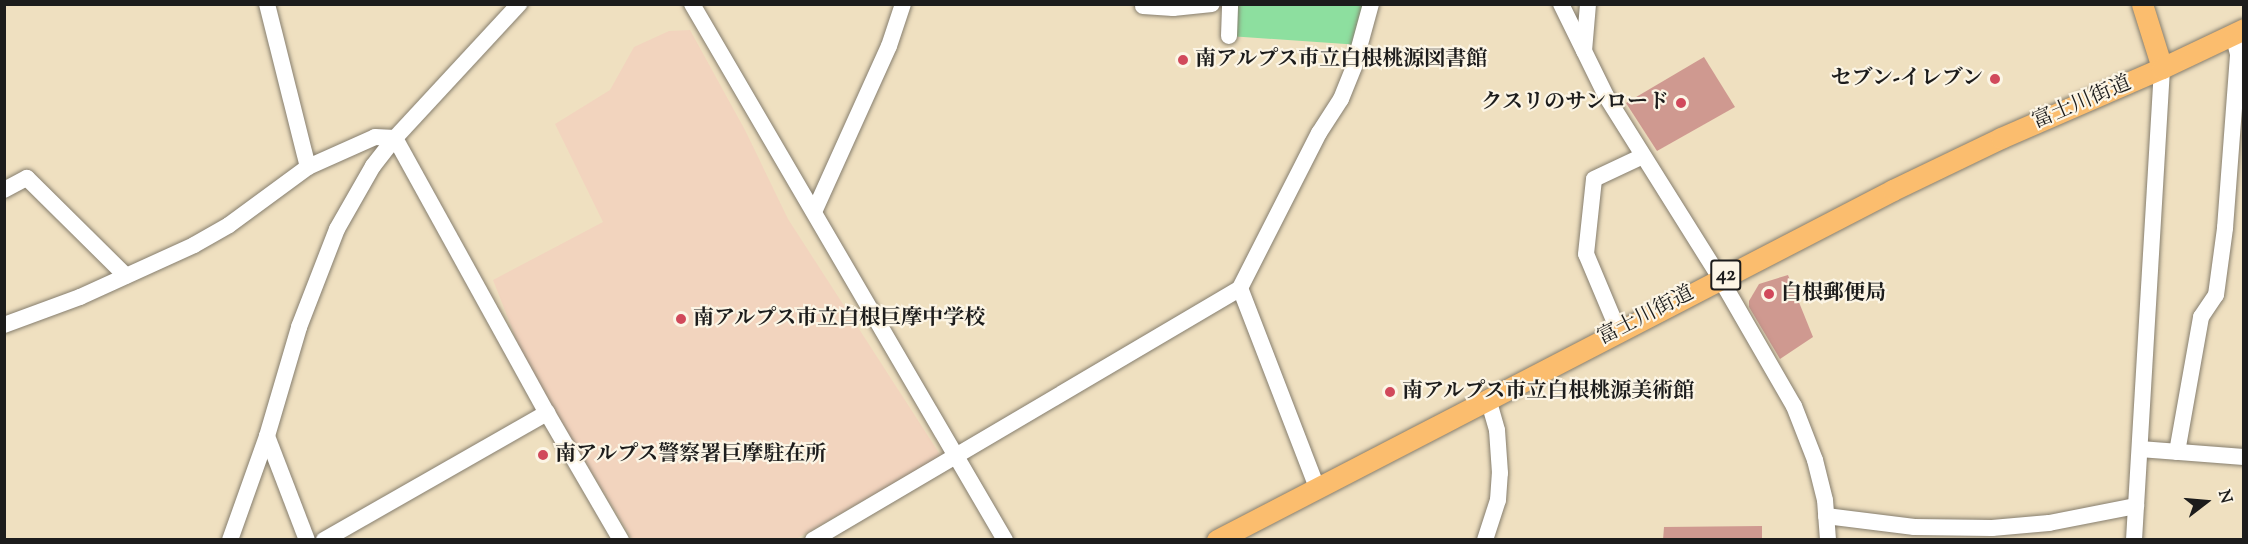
<!DOCTYPE html>
<html>
<head>
<meta charset="utf-8">
<style>
  body { margin:0 }
  #map { position:relative; width:2248px; height:544px; overflow:hidden; background:#efe0c0; font-family:"Sorts Mill Goudy","Noto Serif JP",serif }
  div>[style] { position:absolute }
  .built>* { inset:0; background:#f2d4be }
  .green>* { inset:0; background:#8ddf9f }
  .building>* { inset:0; background:#cf9990 }
  .roads { filter:drop-shadow(0 0 2px #867e6e) drop-shadow(0 0 2px #867e6e) }
  .minor>* { height:16px; margin:-8px; padding:0 8px; transform-origin:8px; border-radius:8px; background:#fff }
  .major>* { height:21px; margin:-10.5px; padding:0 10.5px; transform-origin:10.5px; border-radius:10.5px; background:#fbbd6e }
  .dots>* { width:16px; height:16px; translate:-50% -50%; box-sizing:border-box; border:3px solid #fcf5e5; border-radius:50% }
  span { translate:-50% -50%; white-space:nowrap; text-align:center; line-height:1.15; -webkit-text-stroke:4.5px #fcf5e5; paint-order:stroke }
  .shield-label span { padding:2px 4px; background:#fcf5e5; border:2px solid; border-radius:4px; -webkit-text-stroke-width:0 }
  .shield-label { font-size:20px; color:#1c1c1c; font-weight:700 }
  .poi-label { font-size:21px; color:#1c1c1c; font-weight:700 }
  .left { translate:0 -50%; text-align:left }
  .right { translate:-100% -50%; text-align:right }
  .street-label { font-size:21px; color:#1c1c1c }
  .frame { position:absolute; inset:0; border:6px solid #1c1c1c; pointer-events:none }
  .north { position:absolute; left:2176px; top:472px; width:60px; height:60px; -webkit-text-stroke:4px #fcf5e5; paint-order:stroke; rotate:74deg; font-size:16px; font-weight:700; line-height:24px; text-align:center; color:#1c1c1c }
  .north::after { content:''; display:block; margin:auto; width:21px; height:27px; background:#1c1c1c; clip-path:polygon(50% 0,100% 100%,50% 72%,0 100%) }
</style>
</head>
<body>
<div id="map">
  <div class="built">
    <div style="clip-path:polygon(690px 30px,745px 130px,788px 219px,941px 456px,796px 539px,632px 539px,524px 359px,493px 280px,603px 222px,555px 124px,610px 90px,634px 47px,669px 31px)"></div>
  </div>
  <div class="green">
    <div style="clip-path:polygon(1230px 5px,1371px 5px,1360px 45px,1229px 36px)"></div>
  </div>
  <div class="building">
    <div style="clip-path:polygon(1704px 57px,1735px 107px,1657px 151px,1626px 103px)"></div>
    <div style="clip-path:polygon(1788px 275px,1813px 337px,1780px 359px,1749px 307px,1749px 301px,1759px 284px)"></div>
    <div style="clip-path:polygon(1762px 526px,1762px 540px,1663px 540px,1664px 527px)"></div>
  </div>
  <div class="roads">
    <div class="minor">
      <div style="left:267px;top:4px;width:168px;rotate:75.9deg"></div>
      <div style="left:692px;top:4px;width:621px;rotate:59.72deg"></div>
      <div style="left:1561px;top:4px;width:102px;rotate:63.9deg"></div>
      <div style="left:1606px;top:96px;width:215px;rotate:57.9deg"></div>
      <div style="left:1720px;top:278px;width:148px;rotate:60deg"></div>
      <div style="left:1794px;top:406px;width:58px;rotate:68.7deg"></div>
      <div style="left:1815px;top:460px;width:41px;rotate:76deg"></div>
      <div style="left:1825px;top:500px;width:40px;rotate:85.7deg"></div>
      <div style="left:1143px;top:6px;width:30px;rotate:4deg"></div>
      <div style="left:1173px;top:8px;width:39px;rotate:-6deg"></div>
      <div style="left:1229px;top:36px;width:32px;rotate:-88deg"></div>
      <div style="left:1584px;top:51px;width:47px;rotate:-85.1deg"></div>
      <div style="left:395px;top:138px;width:314px;rotate:61.1deg"></div>
      <div style="left:547px;top:413px;width:147px;rotate:59.8deg"></div>
      <div style="left:4px;top:190px;width:26px;rotate:-28deg"></div>
      <div style="left:27px;top:178px;width:139px;rotate:44.7deg"></div>
      <div style="left:814px;top:212px;width:182px;rotate:-65.7deg"></div>
      <div style="left:889px;top:46px;width:44px;rotate:-71.6deg"></div>
      <div style="left:1240px;top:288px;width:214px;rotate:68.9deg"></div>
      <div style="left:4px;top:325px;width:81px;rotate:-20.2deg"></div>
      <div style="left:80px;top:297px;width:125px;rotate:-24.5deg"></div>
      <div style="left:194px;top:245px;width:40px;rotate:-29.7deg"></div>
      <div style="left:229px;top:225px;width:98px;rotate:-36.3deg"></div>
      <div style="left:308px;top:167px;width:73px;rotate:-24.1deg"></div>
      <div style="left:375px;top:137px;width:20px;rotate:3deg"></div>
      <div style="left:1618px;top:330px;width:82px;rotate:-112.8deg"></div>
      <div style="left:1586px;top:254px;width:75px;rotate:-83.9deg"></div>
      <div style="left:1594px;top:179px;width:54px;rotate:-25.1deg"></div>
      <div style="left:267px;top:436px;width:111px;rotate:69deg"></div>
      <div style="left:2140px;top:449px;width:104px;rotate:4.4deg"></div>
      <div style="left:2177px;top:452px;width:137px;rotate:-79.9deg"></div>
      <div style="left:2201px;top:317px;width:27px;rotate:-56deg"></div>
      <div style="left:2216px;top:295px;width:68px;rotate:-82.3deg"></div>
      <div style="left:2225px;top:228px;width:174px;rotate:-85.7deg"></div>
      <div style="left:2238px;top:54px;width:21px;rotate:-104deg"></div>
      <div style="left:1826px;top:516px;width:89px;rotate:7.1deg"></div>
      <div style="left:1914px;top:527px;width:78px;rotate:0.7deg"></div>
      <div style="left:1992px;top:528px;width:57px;rotate:-5deg"></div>
      <div style="left:2049px;top:523px;width:89px;rotate:-11.1deg"></div>
      <div style="left:230px;top:540px;width:110px;rotate:-70.4deg"></div>
      <div style="left:267px;top:436px;width:114px;rotate:-73.6deg"></div>
      <div style="left:299px;top:327px;width:105px;rotate:-68.8deg"></div>
      <div style="left:337px;top:229px;width:73px;rotate:-60.3deg"></div>
      <div style="left:373px;top:166px;width:36px;rotate:-52deg"></div>
      <div style="left:395px;top:138px;width:183px;rotate:-47.2deg"></div>
      <div style="left:324px;top:540px;width:257px;rotate:-29.7deg"></div>
      <div style="left:813px;top:540px;width:496px;rotate:-30.5deg"></div>
      <div style="left:1240px;top:288px;width:174px;rotate:-63deg"></div>
      <div style="left:1319px;top:133px;width:40px;rotate:-57.1deg"></div>
      <div style="left:1341px;top:99px;width:35px;rotate:-68deg"></div>
      <div style="left:1354px;top:66px;width:64px;rotate:-74.7deg"></div>
      <div style="left:1485px;top:540px;width:42px;rotate:-72deg"></div>
      <div style="left:1498px;top:500px;width:27px;rotate:-86deg"></div>
      <div style="left:1500px;top:473px;width:43px;rotate:-94deg"></div>
      <div style="left:1497px;top:430px;width:33px;rotate:-106deg"></div>
      <div style="left:2134px;top:540px;width:473px;rotate:-86.6deg"></div>
    </div>
    <div class="major">
      <div style="left:2142px;top:4px;width:67px;rotate:72.6deg"></div>
      <div style="left:1217px;top:540px;width:761px;rotate:-27.37deg"></div>
      <div style="left:1893px;top:190px;width:120px;rotate:-25.7deg"></div>
      <div style="left:2001px;top:138px;width:176px;rotate:-23.5deg"></div>
      <div style="left:2162px;top:68px;width:91px;rotate:-25.4deg"></div>
    </div>
  </div>
  <div class="dots">
    <div style="left:1183px;top:60px;background:#d1495b"></div>
    <div style="left:1995px;top:79px;background:#d1495b"></div>
    <div style="left:1681px;top:103px;background:#d1495b"></div>
    <div style="left:1769px;top:294px;background:#d1495b"></div>
    <div style="left:681px;top:319px;background:#d1495b"></div>
    <div style="left:1390px;top:392px;background:#d1495b"></div>
    <div style="left:543px;top:455px;background:#d1495b"></div>
  </div>
  <div class="shield-label">
    <span style="left:1726px;top:275px">42</span>
  </div>
  <div class="poi-label">
    <span class="left" style="left:1195px;top:60px">南アルプス市立白根桃源図書館</span>
    <span class="right" style="left:1983px;top:79px">セブン-イレブン</span>
    <span class="right" style="left:1669px;top:103px">クスリのサンロード</span>
    <span class="left" style="left:1781px;top:294px">白根郵便局</span>
    <span class="left" style="left:693px;top:319px">南アルプス市立白根巨摩中学校</span>
    <span class="left" style="left:1402px;top:392px">南アルプス市立白根桃源美術館</span>
    <span class="left" style="left:555px;top:455px">南アルプス警察署巨摩駐在所</span>
  </div>
  <div class="street-label">
    <span style="left:2082px;top:103px;rotate:-23deg">富士川街道</span>
    <span style="left:1646px;top:316px;rotate:-27deg">富士川街道</span>
  </div>
  <div class="frame"></div>
  <div class="north">N</div>
</div>
</body>
</html>
